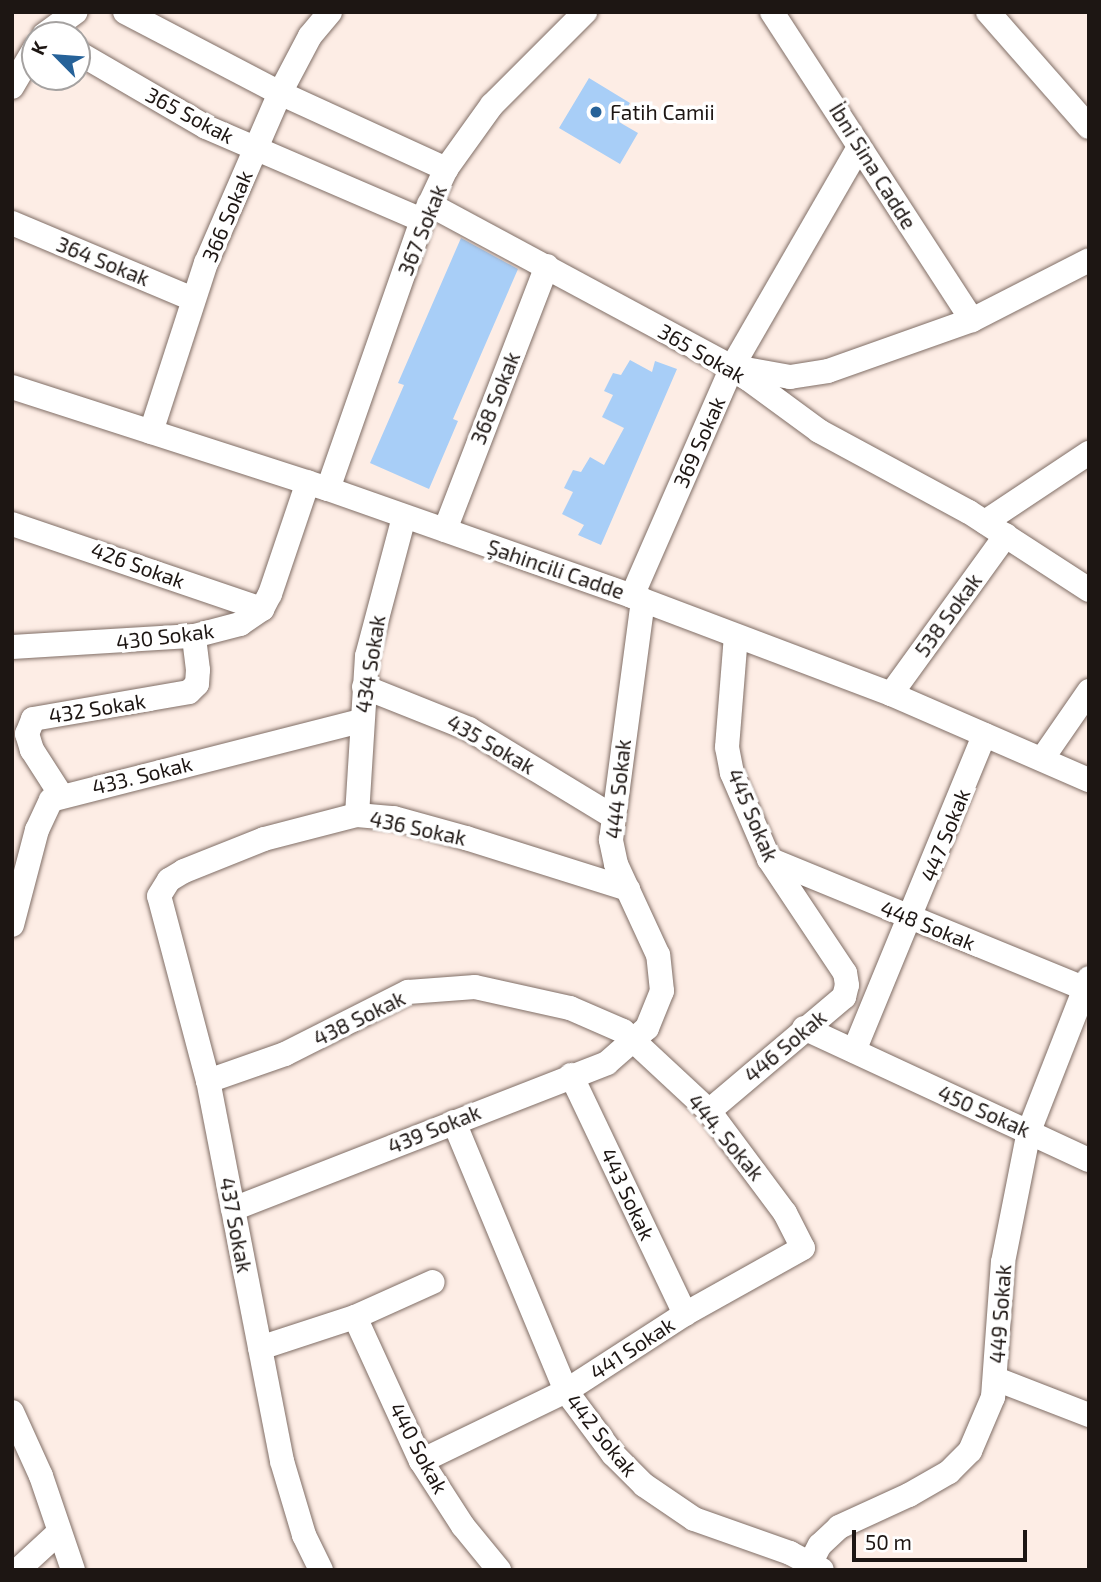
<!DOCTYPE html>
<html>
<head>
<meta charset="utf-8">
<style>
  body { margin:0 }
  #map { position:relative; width:1101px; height:1582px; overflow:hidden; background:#fdede5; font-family:"Exo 2",sans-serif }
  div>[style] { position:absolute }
  .building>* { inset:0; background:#a8cef7 }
  .roads { filter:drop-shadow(0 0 2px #806e66) drop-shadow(0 0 2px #806e66) }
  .minor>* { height:24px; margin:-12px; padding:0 12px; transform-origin:12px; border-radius:12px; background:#fff }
  .dots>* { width:19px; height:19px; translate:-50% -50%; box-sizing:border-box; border:4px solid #fff; border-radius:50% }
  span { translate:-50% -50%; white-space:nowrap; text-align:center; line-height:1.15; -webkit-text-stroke:7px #fff; paint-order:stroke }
  .poi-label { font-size:21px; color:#1d1613 }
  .left { translate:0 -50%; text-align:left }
  .street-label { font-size:21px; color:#1d1613 }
  .frame { position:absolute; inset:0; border:14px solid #1d1613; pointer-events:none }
  .north { position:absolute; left:21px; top:21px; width:70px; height:70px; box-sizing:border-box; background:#fff; border:2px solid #a5a2a1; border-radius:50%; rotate:295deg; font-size:19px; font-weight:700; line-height:28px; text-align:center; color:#1d1613 }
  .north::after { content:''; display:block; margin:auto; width:24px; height:32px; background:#266299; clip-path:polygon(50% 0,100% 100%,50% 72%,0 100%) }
  .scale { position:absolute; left:852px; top:1530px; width:175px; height:32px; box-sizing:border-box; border:4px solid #1d1613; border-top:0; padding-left:9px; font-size:21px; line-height:24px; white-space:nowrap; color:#1d1613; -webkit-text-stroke:5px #fff; paint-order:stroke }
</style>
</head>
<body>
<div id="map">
  <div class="building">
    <div style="clip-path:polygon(589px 78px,630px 103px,619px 122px,638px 133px,620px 164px,559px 128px)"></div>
    <div style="clip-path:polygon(461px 238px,518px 269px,453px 419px,458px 421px,429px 489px,370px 463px,404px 385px,398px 383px)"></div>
    <div style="clip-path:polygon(630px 360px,652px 372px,655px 361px,677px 369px,601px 545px,578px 535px,584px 525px,562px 514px,573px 492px,564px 488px,573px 470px,581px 472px,590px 457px,604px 465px,624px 428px,602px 417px,613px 395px,604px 391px,613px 373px,621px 375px)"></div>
  </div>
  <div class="roads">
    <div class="minor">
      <div style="left:125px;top:12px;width:175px;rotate:27.6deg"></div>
      <div style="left:280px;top:93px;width:183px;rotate:24.6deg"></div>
      <div style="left:772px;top:12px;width:367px;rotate:57deg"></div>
      <div style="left:988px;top:12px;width:153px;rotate:48.7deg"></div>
      <div style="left:44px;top:35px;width:39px;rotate:-36deg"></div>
      <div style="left:77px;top:52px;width:149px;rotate:30.2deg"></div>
      <div style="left:206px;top:127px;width:235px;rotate:23.3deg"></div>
      <div style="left:12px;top:87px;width:45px;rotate:-59.5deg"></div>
      <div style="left:429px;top:204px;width:344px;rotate:28.3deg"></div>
      <div style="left:732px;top:367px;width:108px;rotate:36.3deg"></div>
      <div style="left:819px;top:431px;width:170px;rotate:28.4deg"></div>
      <div style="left:969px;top:512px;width:143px;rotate:33deg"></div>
      <div style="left:12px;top:223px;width:196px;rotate:22.8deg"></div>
      <div style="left:740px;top:368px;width:51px;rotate:10.2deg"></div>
      <div style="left:790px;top:377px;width:38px;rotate:-9deg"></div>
      <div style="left:828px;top:371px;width:153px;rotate:-19.5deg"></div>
      <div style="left:972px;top:320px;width:131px;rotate:-27.1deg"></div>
      <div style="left:12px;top:387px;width:332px;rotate:17.9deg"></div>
      <div style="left:328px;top:489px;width:322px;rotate:19.4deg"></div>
      <div style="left:632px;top:596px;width:277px;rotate:20.7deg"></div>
      <div style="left:891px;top:694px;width:216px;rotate:23.5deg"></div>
      <div style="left:151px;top:432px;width:178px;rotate:-72deg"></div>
      <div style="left:206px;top:263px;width:185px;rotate:-66.5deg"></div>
      <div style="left:280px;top:93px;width:64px;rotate:-62.2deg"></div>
      <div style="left:310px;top:36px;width:31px;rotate:-50deg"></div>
      <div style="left:328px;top:489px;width:285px;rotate:-70.7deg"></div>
      <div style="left:422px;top:220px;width:56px;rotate:-64.8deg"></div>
      <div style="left:446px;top:169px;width:79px;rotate:-54.3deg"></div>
      <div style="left:492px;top:105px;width:132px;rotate:-45deg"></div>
      <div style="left:985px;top:522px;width:125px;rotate:-33.6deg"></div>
      <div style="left:12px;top:524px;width:264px;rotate:18.8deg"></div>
      <div style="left:445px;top:530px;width:283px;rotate:-68.9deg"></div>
      <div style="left:632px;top:596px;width:250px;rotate:-66.4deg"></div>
      <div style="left:732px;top:367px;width:254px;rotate:-60deg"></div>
      <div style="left:12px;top:647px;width:182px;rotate:-3.5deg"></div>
      <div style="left:194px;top:636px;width:48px;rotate:-14.6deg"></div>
      <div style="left:240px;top:624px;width:27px;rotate:-34deg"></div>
      <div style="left:262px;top:609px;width:17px;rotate:-62deg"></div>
      <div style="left:270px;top:594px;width:118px;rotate:-71.3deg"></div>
      <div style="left:364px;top:687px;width:113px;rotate:21.8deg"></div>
      <div style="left:469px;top:729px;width:167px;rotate:31.3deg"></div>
      <div style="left:891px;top:694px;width:196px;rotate:-54.1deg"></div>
      <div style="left:1042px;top:759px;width:83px;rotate:-55.3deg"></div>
      <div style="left:61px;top:795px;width:54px;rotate:-122.8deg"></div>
      <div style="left:32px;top:750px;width:17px;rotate:-107deg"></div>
      <div style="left:27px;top:734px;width:16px;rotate:-68deg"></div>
      <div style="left:33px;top:719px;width:158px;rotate:-9.8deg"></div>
      <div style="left:189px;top:692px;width:11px;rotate:-45deg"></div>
      <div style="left:197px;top:684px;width:14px;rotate:-86deg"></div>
      <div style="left:198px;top:670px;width:34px;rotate:-97deg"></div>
      <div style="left:357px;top:815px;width:159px;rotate:-86.4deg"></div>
      <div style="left:367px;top:656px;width:144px;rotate:-75.1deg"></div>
      <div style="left:769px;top:859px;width:346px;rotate:22.3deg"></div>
      <div style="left:12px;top:925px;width:98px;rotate:-75.3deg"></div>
      <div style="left:37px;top:830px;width:33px;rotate:-65deg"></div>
      <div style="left:51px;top:800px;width:320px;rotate:-14.3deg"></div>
      <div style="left:804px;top:1028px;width:314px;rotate:24.9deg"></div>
      <div style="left:854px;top:1051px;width:342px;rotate:-67.6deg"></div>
      <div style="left:571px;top:1075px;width:265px;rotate:64.5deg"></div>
      <div style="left:208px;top:1081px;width:82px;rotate:-19.3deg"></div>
      <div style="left:285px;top:1054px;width:138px;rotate:-26.8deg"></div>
      <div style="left:408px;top:992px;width:67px;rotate:-4.3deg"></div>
      <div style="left:475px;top:987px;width:97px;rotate:12.5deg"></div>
      <div style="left:570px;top:1008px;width:58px;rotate:23.5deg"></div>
      <div style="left:623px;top:1031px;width:117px;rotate:42.9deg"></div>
      <div style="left:709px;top:1111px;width:127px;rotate:53.3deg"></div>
      <div style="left:785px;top:1213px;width:39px;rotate:63deg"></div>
      <div style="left:803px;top:1248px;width:135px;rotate:150.8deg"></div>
      <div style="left:685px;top:1314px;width:142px;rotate:147.1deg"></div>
      <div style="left:566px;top:1391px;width:161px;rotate:154.2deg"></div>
      <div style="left:709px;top:1111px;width:177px;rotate:-40.2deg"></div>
      <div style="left:844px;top:997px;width:12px;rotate:-76deg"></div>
      <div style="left:847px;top:985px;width:12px;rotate:-99deg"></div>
      <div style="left:845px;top:973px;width:137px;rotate:-123.7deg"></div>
      <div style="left:769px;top:859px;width:94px;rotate:-113.3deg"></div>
      <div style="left:732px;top:773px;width:26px;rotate:-101deg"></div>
      <div style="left:727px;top:747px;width:111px;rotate:-85.4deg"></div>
      <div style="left:454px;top:1122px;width:291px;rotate:67.4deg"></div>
      <div style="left:566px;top:1391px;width:79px;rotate:53.3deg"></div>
      <div style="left:613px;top:1454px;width:44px;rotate:45deg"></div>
      <div style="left:644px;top:1485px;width:60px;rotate:34.2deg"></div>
      <div style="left:694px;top:1519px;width:102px;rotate:19.5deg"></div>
      <div style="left:790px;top:1553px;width:36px;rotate:28deg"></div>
      <div style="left:233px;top:1209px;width:401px;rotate:-21.3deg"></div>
      <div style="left:607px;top:1063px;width:53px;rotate:-41.2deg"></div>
      <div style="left:647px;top:1028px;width:40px;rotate:-68deg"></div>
      <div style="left:662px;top:991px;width:36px;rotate:-96deg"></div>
      <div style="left:658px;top:955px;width:100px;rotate:-114.8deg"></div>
      <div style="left:616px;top:864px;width:25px;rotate:-102deg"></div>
      <div style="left:611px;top:840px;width:242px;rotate:-82.4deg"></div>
      <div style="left:355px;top:1317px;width:158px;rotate:65.4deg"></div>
      <div style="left:421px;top:1461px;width:77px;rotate:57.1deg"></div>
      <div style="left:463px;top:1526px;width:57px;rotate:50.7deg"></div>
      <div style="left:260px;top:1348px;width:100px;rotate:-18.1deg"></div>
      <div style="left:355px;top:1317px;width:85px;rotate:-24.2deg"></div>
      <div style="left:996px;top:1379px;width:100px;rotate:21.2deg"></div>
      <div style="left:12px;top:1412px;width:70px;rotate:65.6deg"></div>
      <div style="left:41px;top:1476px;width:99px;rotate:71.2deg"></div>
      <div style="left:18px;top:1570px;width:53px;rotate:-42.7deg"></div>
      <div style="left:321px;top:1570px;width:39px;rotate:-116deg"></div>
      <div style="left:304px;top:1535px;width:77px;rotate:-106.6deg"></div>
      <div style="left:282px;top:1461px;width:387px;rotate:-101deg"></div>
      <div style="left:208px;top:1081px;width:191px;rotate:-104.8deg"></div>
      <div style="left:159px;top:896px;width:19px;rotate:-58deg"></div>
      <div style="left:169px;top:880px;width:17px;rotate:-31deg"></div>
      <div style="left:184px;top:871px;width:86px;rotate:-21.8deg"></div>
      <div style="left:264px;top:839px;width:96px;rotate:-14.5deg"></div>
      <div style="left:357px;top:815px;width:37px;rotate:5deg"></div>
      <div style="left:394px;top:818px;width:75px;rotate:15.5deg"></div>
      <div style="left:466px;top:838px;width:170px;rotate:17.5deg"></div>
      <div style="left:807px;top:1570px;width:28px;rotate:-63deg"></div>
      <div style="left:820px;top:1545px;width:26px;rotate:-43deg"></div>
      <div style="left:839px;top:1527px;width:77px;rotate:-24.6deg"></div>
      <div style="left:909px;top:1495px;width:46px;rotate:-29.9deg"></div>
      <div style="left:949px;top:1472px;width:30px;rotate:-45deg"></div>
      <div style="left:970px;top:1451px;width:59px;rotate:-66.9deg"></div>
      <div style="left:993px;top:1397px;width:135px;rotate:-85.8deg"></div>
      <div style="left:1003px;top:1262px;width:134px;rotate:-78.8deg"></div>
      <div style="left:1029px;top:1131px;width:164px;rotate:-68.6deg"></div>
    </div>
  </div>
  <div class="dots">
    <div style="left:596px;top:112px;background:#266299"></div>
  </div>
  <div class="poi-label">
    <span class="left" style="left:610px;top:112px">Fatih Camii</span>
  </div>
  <div class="street-label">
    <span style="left:190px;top:115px;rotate:28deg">365 Sokak</span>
    <span style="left:873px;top:166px;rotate:58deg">İbni Sina Cadde</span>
    <span style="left:227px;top:216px;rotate:-67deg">366 Sokak</span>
    <span style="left:422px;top:230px;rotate:-68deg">367 Sokak</span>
    <span style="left:103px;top:261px;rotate:22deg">364 Sokak</span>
    <span style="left:702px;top:353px;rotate:30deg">365 Sokak</span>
    <span style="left:495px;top:398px;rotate:-68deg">368 Sokak</span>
    <span style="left:699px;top:442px;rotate:-66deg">369 Sokak</span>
    <span style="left:138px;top:565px;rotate:20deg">426 Sokak</span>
    <span style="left:556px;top:569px;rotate:19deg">Şahincili Cadde</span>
    <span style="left:948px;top:615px;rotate:-54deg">538 Sokak</span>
    <span style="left:165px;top:636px;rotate:-7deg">430 Sokak</span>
    <span style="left:370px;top:664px;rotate:-81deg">434 Sokak</span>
    <span style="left:97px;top:708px;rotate:-9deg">432 Sokak</span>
    <span style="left:491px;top:744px;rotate:30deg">435 Sokak</span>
    <span style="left:142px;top:775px;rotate:-14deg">433. Sokak</span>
    <span style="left:618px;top:789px;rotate:-84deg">444 Sokak</span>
    <span style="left:753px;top:815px;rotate:67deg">445 Sokak</span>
    <span style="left:418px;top:828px;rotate:12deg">436 Sokak</span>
    <span style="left:945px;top:835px;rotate:-68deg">447 Sokak</span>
    <span style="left:928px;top:925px;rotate:22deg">448 Sokak</span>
    <span style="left:359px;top:1018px;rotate:-26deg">438 Sokak</span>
    <span style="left:785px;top:1046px;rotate:-40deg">446 Sokak</span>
    <span style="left:984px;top:1111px;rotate:24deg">450 Sokak</span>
    <span style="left:434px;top:1129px;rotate:-22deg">439 Sokak</span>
    <span style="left:726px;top:1137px;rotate:50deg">444. Sokak</span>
    <span style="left:628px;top:1194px;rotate:65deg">443 Sokak</span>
    <span style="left:236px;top:1225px;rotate:79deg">437 Sokak</span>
    <span style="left:1000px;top:1314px;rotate:-86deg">449 Sokak</span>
    <span style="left:632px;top:1348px;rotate:-33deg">441 Sokak</span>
    <span style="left:602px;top:1435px;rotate:51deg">442 Sokak</span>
    <span style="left:419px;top:1448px;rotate:62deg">440 Sokak</span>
  </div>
  <div class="frame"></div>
  <div class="north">K</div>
  <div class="scale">50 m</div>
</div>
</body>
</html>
